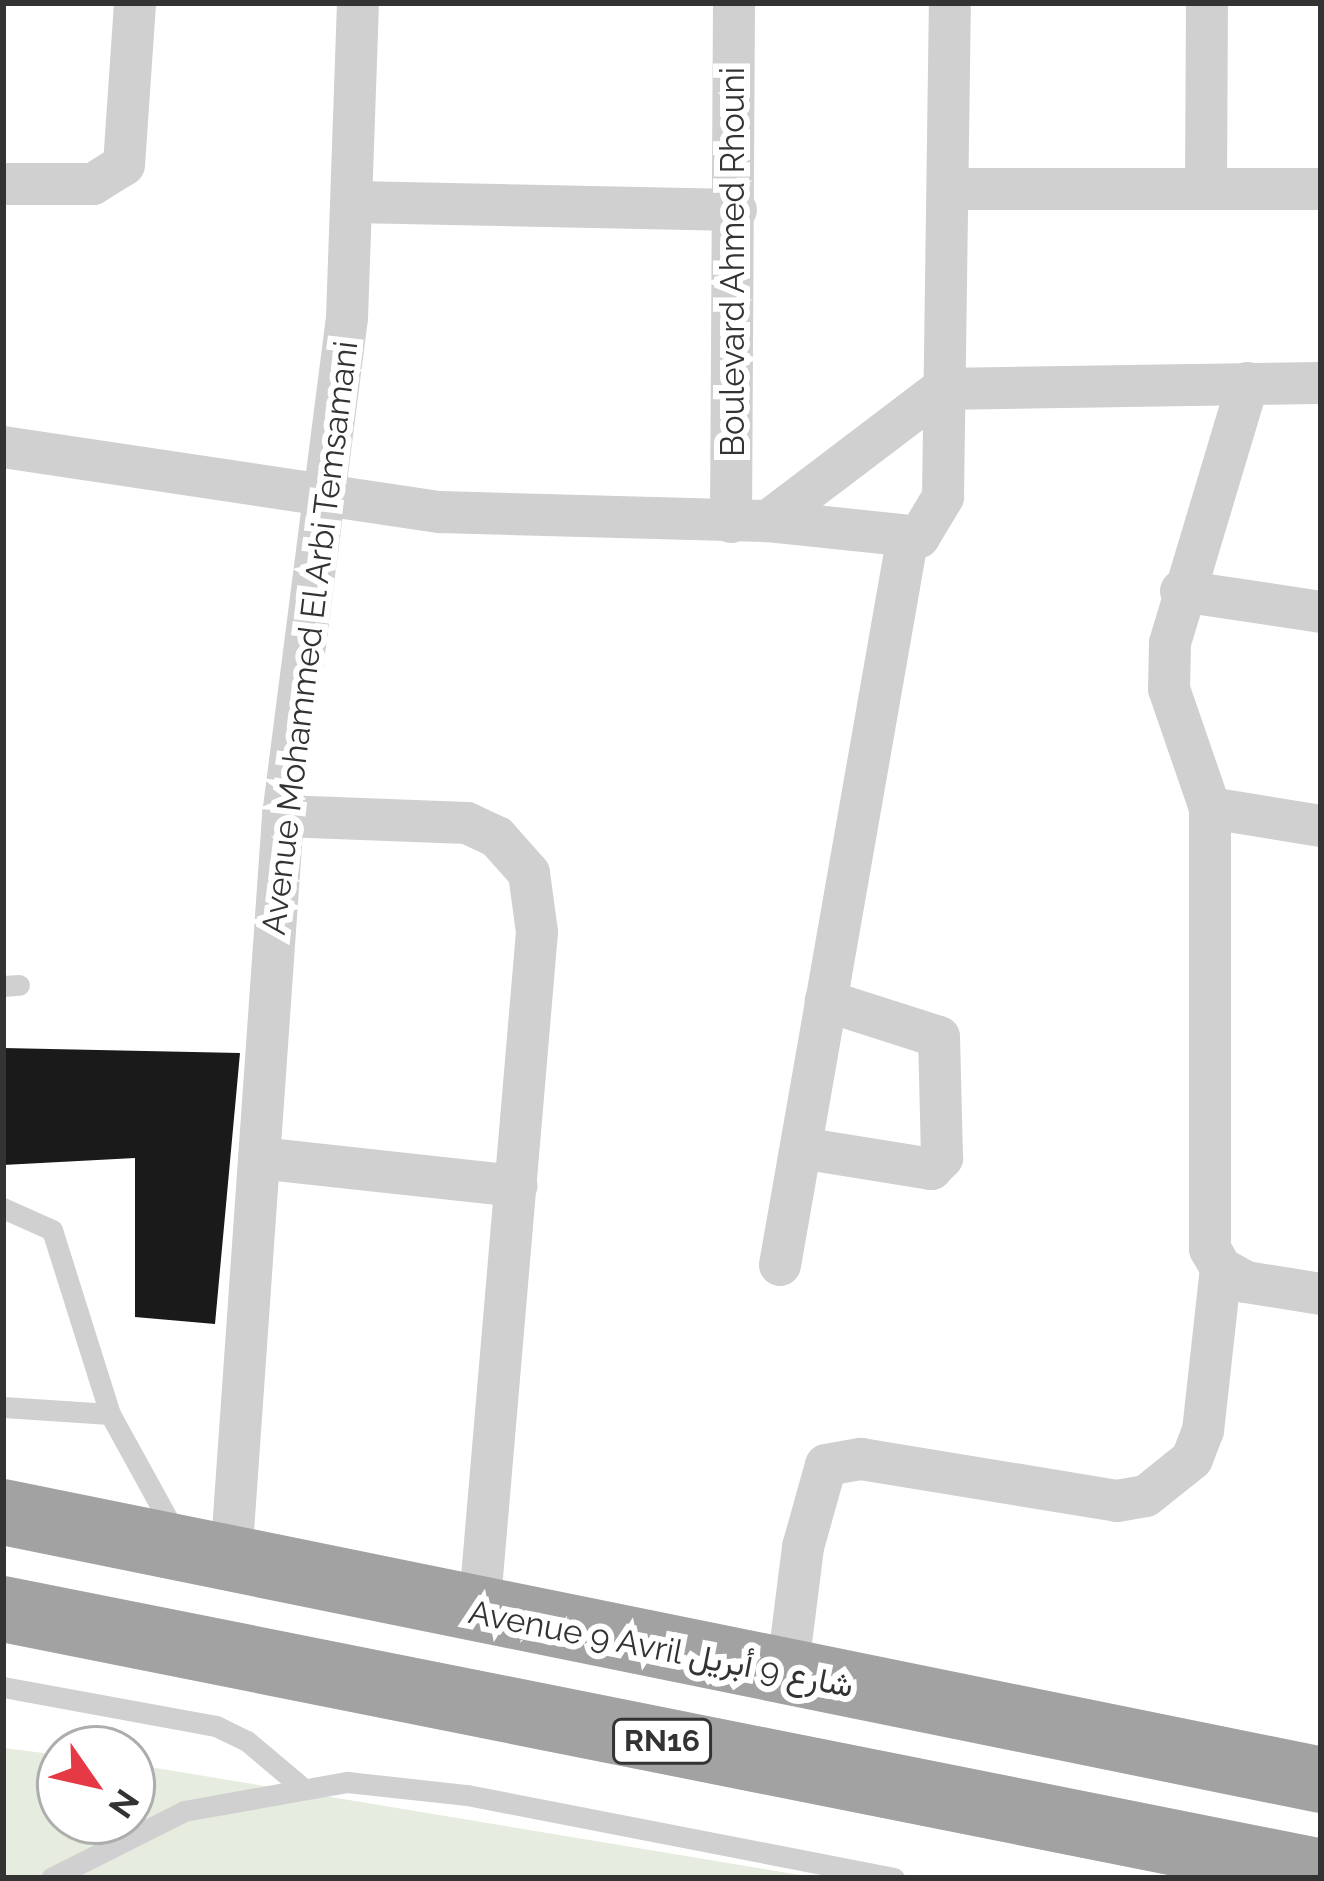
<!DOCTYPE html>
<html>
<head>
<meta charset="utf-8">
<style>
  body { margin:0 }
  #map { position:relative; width:1324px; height:1881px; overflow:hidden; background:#fff; font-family:Raleway,Vazirmatn,sans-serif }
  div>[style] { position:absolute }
  .green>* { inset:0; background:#e6ecdf }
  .building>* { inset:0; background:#1a1a1a }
  .service>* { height:21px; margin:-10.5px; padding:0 10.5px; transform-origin:10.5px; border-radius:10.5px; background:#d0d0d0 }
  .minor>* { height:42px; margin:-21px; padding:0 21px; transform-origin:21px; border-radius:21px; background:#d0d0d0 }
  .trunk>* { height:66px; margin:-33px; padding:0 33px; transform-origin:33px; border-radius:33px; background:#a2a2a2 }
  span { translate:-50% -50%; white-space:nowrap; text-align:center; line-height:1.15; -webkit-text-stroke:12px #fff; paint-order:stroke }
  .shield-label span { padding:3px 9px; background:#fff; border:3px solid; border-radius:9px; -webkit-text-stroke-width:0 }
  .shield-label { font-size:30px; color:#333; font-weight:700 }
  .street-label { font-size:33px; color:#333 }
  .frame { position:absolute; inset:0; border:6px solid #333; pointer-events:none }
  .north { position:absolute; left:36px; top:1725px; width:120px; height:120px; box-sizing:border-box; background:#fff; border:3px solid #adadad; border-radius:50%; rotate:124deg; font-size:33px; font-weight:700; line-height:48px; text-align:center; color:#333 }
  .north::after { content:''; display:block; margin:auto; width:42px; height:54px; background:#e63946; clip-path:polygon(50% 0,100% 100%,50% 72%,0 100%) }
</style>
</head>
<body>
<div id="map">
  <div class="green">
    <div style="clip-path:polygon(3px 1748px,60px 1755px,60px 1821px,132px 1821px,132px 1764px,818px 1878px,3px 1878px)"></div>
  </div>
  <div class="building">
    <div style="clip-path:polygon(3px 1048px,240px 1053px,215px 1324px,135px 1317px,135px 1158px,3px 1165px)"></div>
  </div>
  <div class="service">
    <div style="left:3px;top:986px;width:16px;rotate:-4deg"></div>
    <div style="left:3px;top:1208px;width:54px;rotate:24.2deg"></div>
    <div style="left:52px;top:1230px;width:193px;rotate:72.5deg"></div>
    <div style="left:110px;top:1414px;width:137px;rotate:61.2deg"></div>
    <div style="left:3px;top:1407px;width:107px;rotate:3.7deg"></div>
    <div style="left:3px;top:1687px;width:217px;rotate:10.4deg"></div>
    <div style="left:216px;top:1726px;width:34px;rotate:26deg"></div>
    <div style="left:247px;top:1741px;width:68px;rotate:40.2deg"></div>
    <div style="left:51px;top:1878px;width:149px;rotate:-26.7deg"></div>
    <div style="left:184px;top:1811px;width:166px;rotate:-10.1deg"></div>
    <div style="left:347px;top:1782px;width:121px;rotate:6.2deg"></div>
    <div style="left:467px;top:1795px;width:435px;rotate:11deg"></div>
  </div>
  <div class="minor">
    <div style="left:3px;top:184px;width:90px"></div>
    <div style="left:93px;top:184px;width:36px;rotate:-32deg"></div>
    <div style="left:124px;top:165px;width:162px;rotate:-86.1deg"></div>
    <div style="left:1206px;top:188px;width:185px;rotate:-89.7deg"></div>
    <div style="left:953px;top:189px;width:368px"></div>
    <div style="left:354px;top:202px;width:382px;rotate:1.2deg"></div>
    <div style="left:1248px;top:383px;width:271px;rotate:106.7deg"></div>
    <div style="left:1170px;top:643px;width:46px;rotate:91.2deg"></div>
    <div style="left:1169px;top:689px;width:126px;rotate:71deg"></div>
    <div style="left:1210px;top:808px;width:441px;rotate:90deg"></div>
    <div style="left:1210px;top:1249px;width:22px;rotate:60deg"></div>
    <div style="left:1221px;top:1268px;width:29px;rotate:29deg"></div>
    <div style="left:1246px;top:1282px;width:76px;rotate:9.1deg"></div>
    <div style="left:3px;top:447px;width:442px;rotate:8.5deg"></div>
    <div style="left:440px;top:512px;width:328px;rotate:1.6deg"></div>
    <div style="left:768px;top:521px;width:152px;rotate:6deg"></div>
    <div style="left:919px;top:537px;width:47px;rotate:-59deg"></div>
    <div style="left:943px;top:497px;width:494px;rotate:-89.2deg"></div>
    <div style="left:768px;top:521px;width:218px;rotate:-37.2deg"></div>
    <div style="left:942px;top:389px;width:379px;rotate:-0.9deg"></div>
    <div style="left:731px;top:522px;width:519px;rotate:-89.67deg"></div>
    <div style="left:1181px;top:591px;width:142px;rotate:8.5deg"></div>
    <div style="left:1210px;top:808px;width:112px;rotate:9.2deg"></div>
    <div style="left:283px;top:816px;width:184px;rotate:2.2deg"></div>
    <div style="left:467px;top:823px;width:33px;rotate:25deg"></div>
    <div style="left:497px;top:837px;width:48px;rotate:48.4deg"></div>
    <div style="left:529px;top:873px;width:60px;rotate:82.3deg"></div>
    <div style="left:537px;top:932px;width:683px;rotate:94.87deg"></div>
    <div style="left:801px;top:1148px;width:132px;rotate:9.2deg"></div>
    <div style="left:931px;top:1169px;width:16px;rotate:-45deg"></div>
    <div style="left:942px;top:1158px;width:121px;rotate:-91.4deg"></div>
    <div style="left:939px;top:1037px;width:119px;rotate:-162.3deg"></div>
    <div style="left:259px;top:1158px;width:259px;rotate:6.2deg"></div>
    <div style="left:780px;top:1265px;width:735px;rotate:-80.05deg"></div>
    <div style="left:231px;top:1560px;width:746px;rotate:-86deg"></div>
    <div style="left:283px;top:816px;width:502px;rotate:-82.68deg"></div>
    <div style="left:347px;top:318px;width:315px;rotate:-88deg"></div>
    <div style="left:787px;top:1674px;width:128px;rotate:-82.8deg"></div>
    <div style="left:803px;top:1547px;width:85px;rotate:-74.3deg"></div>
    <div style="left:826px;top:1465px;width:36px;rotate:-10deg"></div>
    <div style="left:861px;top:1459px;width:259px;rotate:9.3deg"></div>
    <div style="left:1117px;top:1501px;width:29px;rotate:-10deg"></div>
    <div style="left:1146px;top:1496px;width:59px;rotate:-38.8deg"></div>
    <div style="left:1192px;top:1459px;width:30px;rotate:-69deg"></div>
    <div style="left:1203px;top:1431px;width:164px;rotate:-83.7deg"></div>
  </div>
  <div class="trunk">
    <div style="left:3px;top:1512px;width:1345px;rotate:11.49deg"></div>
    <div style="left:3px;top:1609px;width:1344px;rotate:11.28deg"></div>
  </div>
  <div class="shield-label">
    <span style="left:662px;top:1741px">RN16</span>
  </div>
  <div class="street-label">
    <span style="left:733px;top:262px;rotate:-90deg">Boulevard Ahmed Rhouni</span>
    <span style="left:310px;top:638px;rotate:-83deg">Avenue Mohammed El Arbi Temsamani</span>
    <span style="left:661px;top:1649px;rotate:11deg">Avenue 9 Avril شارع 9 أبريل</span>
  </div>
  <div class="frame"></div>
  <div class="north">N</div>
</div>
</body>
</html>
